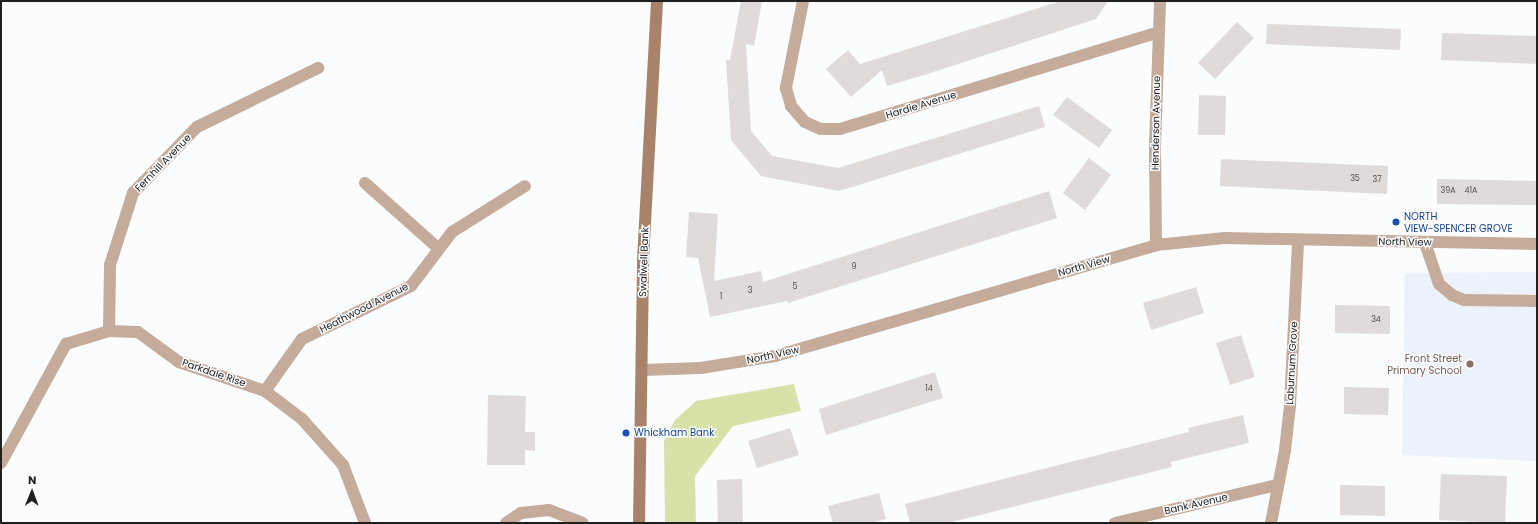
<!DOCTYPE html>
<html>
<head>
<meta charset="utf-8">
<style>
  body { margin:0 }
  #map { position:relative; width:1538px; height:524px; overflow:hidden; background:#fafcfe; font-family:Poppins,sans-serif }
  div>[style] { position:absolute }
  .built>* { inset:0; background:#ecf2fb }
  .green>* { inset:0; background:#d8e1a8 }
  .building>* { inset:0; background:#dedbda }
  .service>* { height:12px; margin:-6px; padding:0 6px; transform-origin:6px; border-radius:6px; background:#c5ab99 }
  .minor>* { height:12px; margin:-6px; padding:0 6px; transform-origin:6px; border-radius:6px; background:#c5ab99 }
  .secondary>* { height:12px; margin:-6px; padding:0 6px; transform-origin:6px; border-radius:6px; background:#a98369 }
  .dots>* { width:11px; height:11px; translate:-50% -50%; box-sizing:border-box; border:2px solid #fafcfe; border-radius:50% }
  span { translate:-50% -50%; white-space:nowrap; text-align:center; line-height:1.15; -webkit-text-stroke:3px #fafcfe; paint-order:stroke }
  .number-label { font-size:8px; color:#504f4f }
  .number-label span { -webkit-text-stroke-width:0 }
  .street-label { font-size:10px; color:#202021 }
  .transit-label { font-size:10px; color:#164399 }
  .left { translate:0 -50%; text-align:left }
  .education-label { font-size:10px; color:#785e54 }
  .right { translate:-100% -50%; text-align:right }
  .frame { position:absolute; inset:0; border:2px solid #202021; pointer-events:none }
  .north { position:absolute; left:12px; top:472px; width:40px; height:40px; -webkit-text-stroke:3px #fafcfe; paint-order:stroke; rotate:1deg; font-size:11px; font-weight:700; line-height:16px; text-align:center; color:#202021 }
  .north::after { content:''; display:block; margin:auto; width:14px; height:18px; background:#202021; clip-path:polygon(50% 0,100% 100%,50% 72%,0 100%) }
</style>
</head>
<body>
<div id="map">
  <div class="built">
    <div style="clip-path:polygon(1537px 272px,1537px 461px,1402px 455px,1405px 273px)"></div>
  </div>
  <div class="green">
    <div style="clip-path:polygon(794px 384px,801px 411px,733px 426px,695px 476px,696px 523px,665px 523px,664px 441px,675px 420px,696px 401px)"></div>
  </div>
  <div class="building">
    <div style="clip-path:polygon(741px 1px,762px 1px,754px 46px,746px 44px,751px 131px,772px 156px,838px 168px,1039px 106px,1045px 127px,839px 191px,761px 176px,731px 140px,726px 60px,730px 60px)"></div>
    <div style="clip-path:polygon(1061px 1px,1108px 1px,1096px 19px,924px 75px,887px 86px,882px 70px,851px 97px,826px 69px,848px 50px,860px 64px)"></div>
    <div style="clip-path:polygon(1237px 22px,1254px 38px,1215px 79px,1198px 63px)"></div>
    <div style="clip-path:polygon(1267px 24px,1401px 29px,1400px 50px,1266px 44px)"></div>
    <div style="clip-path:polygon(1442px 33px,1537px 36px,1537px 64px,1441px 60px)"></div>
    <div style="clip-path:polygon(1199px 95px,1226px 96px,1225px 135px,1198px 135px)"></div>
    <div style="clip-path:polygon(1067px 97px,1112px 130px,1099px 148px,1053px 115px)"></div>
    <div style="clip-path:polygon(1089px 158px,1111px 175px,1085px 210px,1063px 193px)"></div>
    <div style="clip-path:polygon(1221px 159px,1388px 166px,1387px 194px,1220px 186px)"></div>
    <div style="clip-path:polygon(1437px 179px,1537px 181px,1537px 205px,1437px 204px)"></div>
    <div style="clip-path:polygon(1049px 191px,1057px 218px,788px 303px,787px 301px,710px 317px,698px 258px,686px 257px,689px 212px,718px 214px,714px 281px,761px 271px,763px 282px)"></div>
    <div style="clip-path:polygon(1196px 287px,1204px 313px,1151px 330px,1143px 303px)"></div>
    <div style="clip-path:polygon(1335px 305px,1390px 306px,1390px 334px,1335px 333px)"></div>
    <div style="clip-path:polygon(1241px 335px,1255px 377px,1230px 385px,1216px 343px)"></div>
    <div style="clip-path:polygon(935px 372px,943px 398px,826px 435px,819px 409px)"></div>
    <div style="clip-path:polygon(1344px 387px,1389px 388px,1388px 415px,1344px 414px)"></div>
    <div style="clip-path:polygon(488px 395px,526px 396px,525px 432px,535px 432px,535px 451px,525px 450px,525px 465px,487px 465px)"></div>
    <div style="clip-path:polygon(1243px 415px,1249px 443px,1171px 462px,1172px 467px,948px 523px,910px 523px,905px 504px,1189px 432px,1188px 428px)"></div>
    <div style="clip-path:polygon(790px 428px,799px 455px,757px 468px,748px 441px)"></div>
    <div style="clip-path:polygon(1441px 474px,1507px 476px,1505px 523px,1439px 520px)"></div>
    <div style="clip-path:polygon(742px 479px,743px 523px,718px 523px,717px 480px)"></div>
    <div style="clip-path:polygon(1340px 485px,1385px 486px,1385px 516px,1340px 515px)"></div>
    <div style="clip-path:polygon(879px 493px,886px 519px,872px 523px,833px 523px,828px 506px)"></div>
  </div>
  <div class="service">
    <div style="left:1425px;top:243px;width:43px;rotate:71.1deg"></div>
    <div style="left:1439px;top:284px;width:17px;rotate:40deg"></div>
    <div style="left:1452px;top:295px;width:13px;rotate:23deg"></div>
    <div style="left:1464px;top:300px;width:73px;rotate:0.8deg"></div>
    <div style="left:506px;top:523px;width:18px;rotate:-34deg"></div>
    <div style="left:521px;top:513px;width:28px;rotate:-6deg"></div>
    <div style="left:549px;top:510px;width:36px;rotate:21deg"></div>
  </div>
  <div class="minor">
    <div style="left:803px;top:1px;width:89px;rotate:101.1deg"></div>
    <div style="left:786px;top:88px;width:19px;rotate:74deg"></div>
    <div style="left:791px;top:106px;width:21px;rotate:49deg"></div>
    <div style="left:805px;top:122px;width:17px;rotate:24deg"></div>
    <div style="left:821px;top:129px;width:19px"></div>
    <div style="left:840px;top:129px;width:333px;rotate:-16.9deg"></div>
    <div style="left:365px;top:183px;width:99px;rotate:41.7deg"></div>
    <div style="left:1156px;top:245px;width:99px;rotate:-90.6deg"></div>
    <div style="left:1155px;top:146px;width:145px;rotate:-88deg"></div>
    <div style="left:109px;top:331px;width:66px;rotate:-89.1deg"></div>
    <div style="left:110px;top:265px;width:76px;rotate:-72.3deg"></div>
    <div style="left:133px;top:193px;width:92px;rotate:-45.9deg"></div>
    <div style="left:197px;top:127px;width:135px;rotate:-26deg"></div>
    <div style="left:642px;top:370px;width:59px;rotate:-1.9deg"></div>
    <div style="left:701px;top:368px;width:75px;rotate:-9.2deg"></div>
    <div style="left:775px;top:356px;width:397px;rotate:-16.2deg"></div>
    <div style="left:1156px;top:245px;width:69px;rotate:-5.8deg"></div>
    <div style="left:1225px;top:238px;width:312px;rotate:1.1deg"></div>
    <div style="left:265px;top:391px;width:64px;rotate:-54.6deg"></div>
    <div style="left:302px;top:339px;width:121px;rotate:-25.9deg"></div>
    <div style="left:411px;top:286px;width:68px;rotate:-52.8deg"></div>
    <div style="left:452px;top:232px;width:86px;rotate:-32.2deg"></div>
    <div style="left:1px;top:463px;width:136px;rotate:-61.4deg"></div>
    <div style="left:66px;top:344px;width:45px;rotate:-16.8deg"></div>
    <div style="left:109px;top:331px;width:29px;rotate:2deg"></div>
    <div style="left:138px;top:332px;width:51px;rotate:36.2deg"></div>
    <div style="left:179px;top:362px;width:91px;rotate:18.6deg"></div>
    <div style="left:265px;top:391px;width:46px;rotate:37.1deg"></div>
    <div style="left:302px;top:419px;width:62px;rotate:48.3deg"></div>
    <div style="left:343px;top:465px;width:62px;rotate:69.2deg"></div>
    <div style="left:1115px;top:523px;width:166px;rotate:-13.2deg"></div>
    <div style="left:1271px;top:523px;width:74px;rotate:-79.1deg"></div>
    <div style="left:1285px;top:450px;width:44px;rotate:-83.5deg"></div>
    <div style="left:1290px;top:406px;width:165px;rotate:-87.2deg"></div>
  </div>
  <div class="secondary">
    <div style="left:639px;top:523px;width:263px;rotate:-89.1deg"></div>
    <div style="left:643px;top:260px;width:259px;rotate:-86.9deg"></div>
  </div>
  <div class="dots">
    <div style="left:1396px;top:222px;background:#1a4fb4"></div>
    <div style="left:1470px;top:364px;background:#8d6e63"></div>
    <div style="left:626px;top:433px;background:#1a4fb4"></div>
  </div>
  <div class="number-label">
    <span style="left:1355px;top:179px">35</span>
    <span style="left:1377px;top:180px">37</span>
    <span style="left:1448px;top:191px">39A</span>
    <span style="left:1471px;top:191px">41A</span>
    <span style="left:854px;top:267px">9</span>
    <span style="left:795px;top:287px">5</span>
    <span style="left:750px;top:291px">3</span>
    <span style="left:721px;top:297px">1</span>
    <span style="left:1376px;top:320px">34</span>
    <span style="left:929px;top:389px">14</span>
  </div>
  <div class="street-label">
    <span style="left:921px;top:105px;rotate:-17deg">Hardie Avenue</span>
    <span style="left:1156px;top:123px;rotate:-89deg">Henderson Avenue</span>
    <span style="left:163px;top:163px;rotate:-46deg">Fernhill Avenue</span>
    <span style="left:1405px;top:242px;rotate:1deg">North View</span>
    <span style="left:644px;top:262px;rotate:-88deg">Swalwell Bank</span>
    <span style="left:1084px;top:266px;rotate:-16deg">North View</span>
    <span style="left:364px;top:308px;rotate:-27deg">Heathwood Avenue</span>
    <span style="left:773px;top:355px;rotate:-12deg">North View</span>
    <span style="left:1292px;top:363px;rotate:-87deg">Laburnum Grove</span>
    <span style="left:214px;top:373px;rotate:19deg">Parkdale Rise</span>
    <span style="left:1196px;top:504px;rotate:-13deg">Bank Avenue</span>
  </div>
  <div class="transit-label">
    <span class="left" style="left:1404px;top:222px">NORTH<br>VIEW-SPENCER GROVE</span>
    <span class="left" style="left:634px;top:433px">Whickham Bank</span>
  </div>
  <div class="education-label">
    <span class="right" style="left:1462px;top:364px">Front Street<br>Primary School</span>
  </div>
  <div class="frame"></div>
  <div class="north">N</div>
</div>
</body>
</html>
